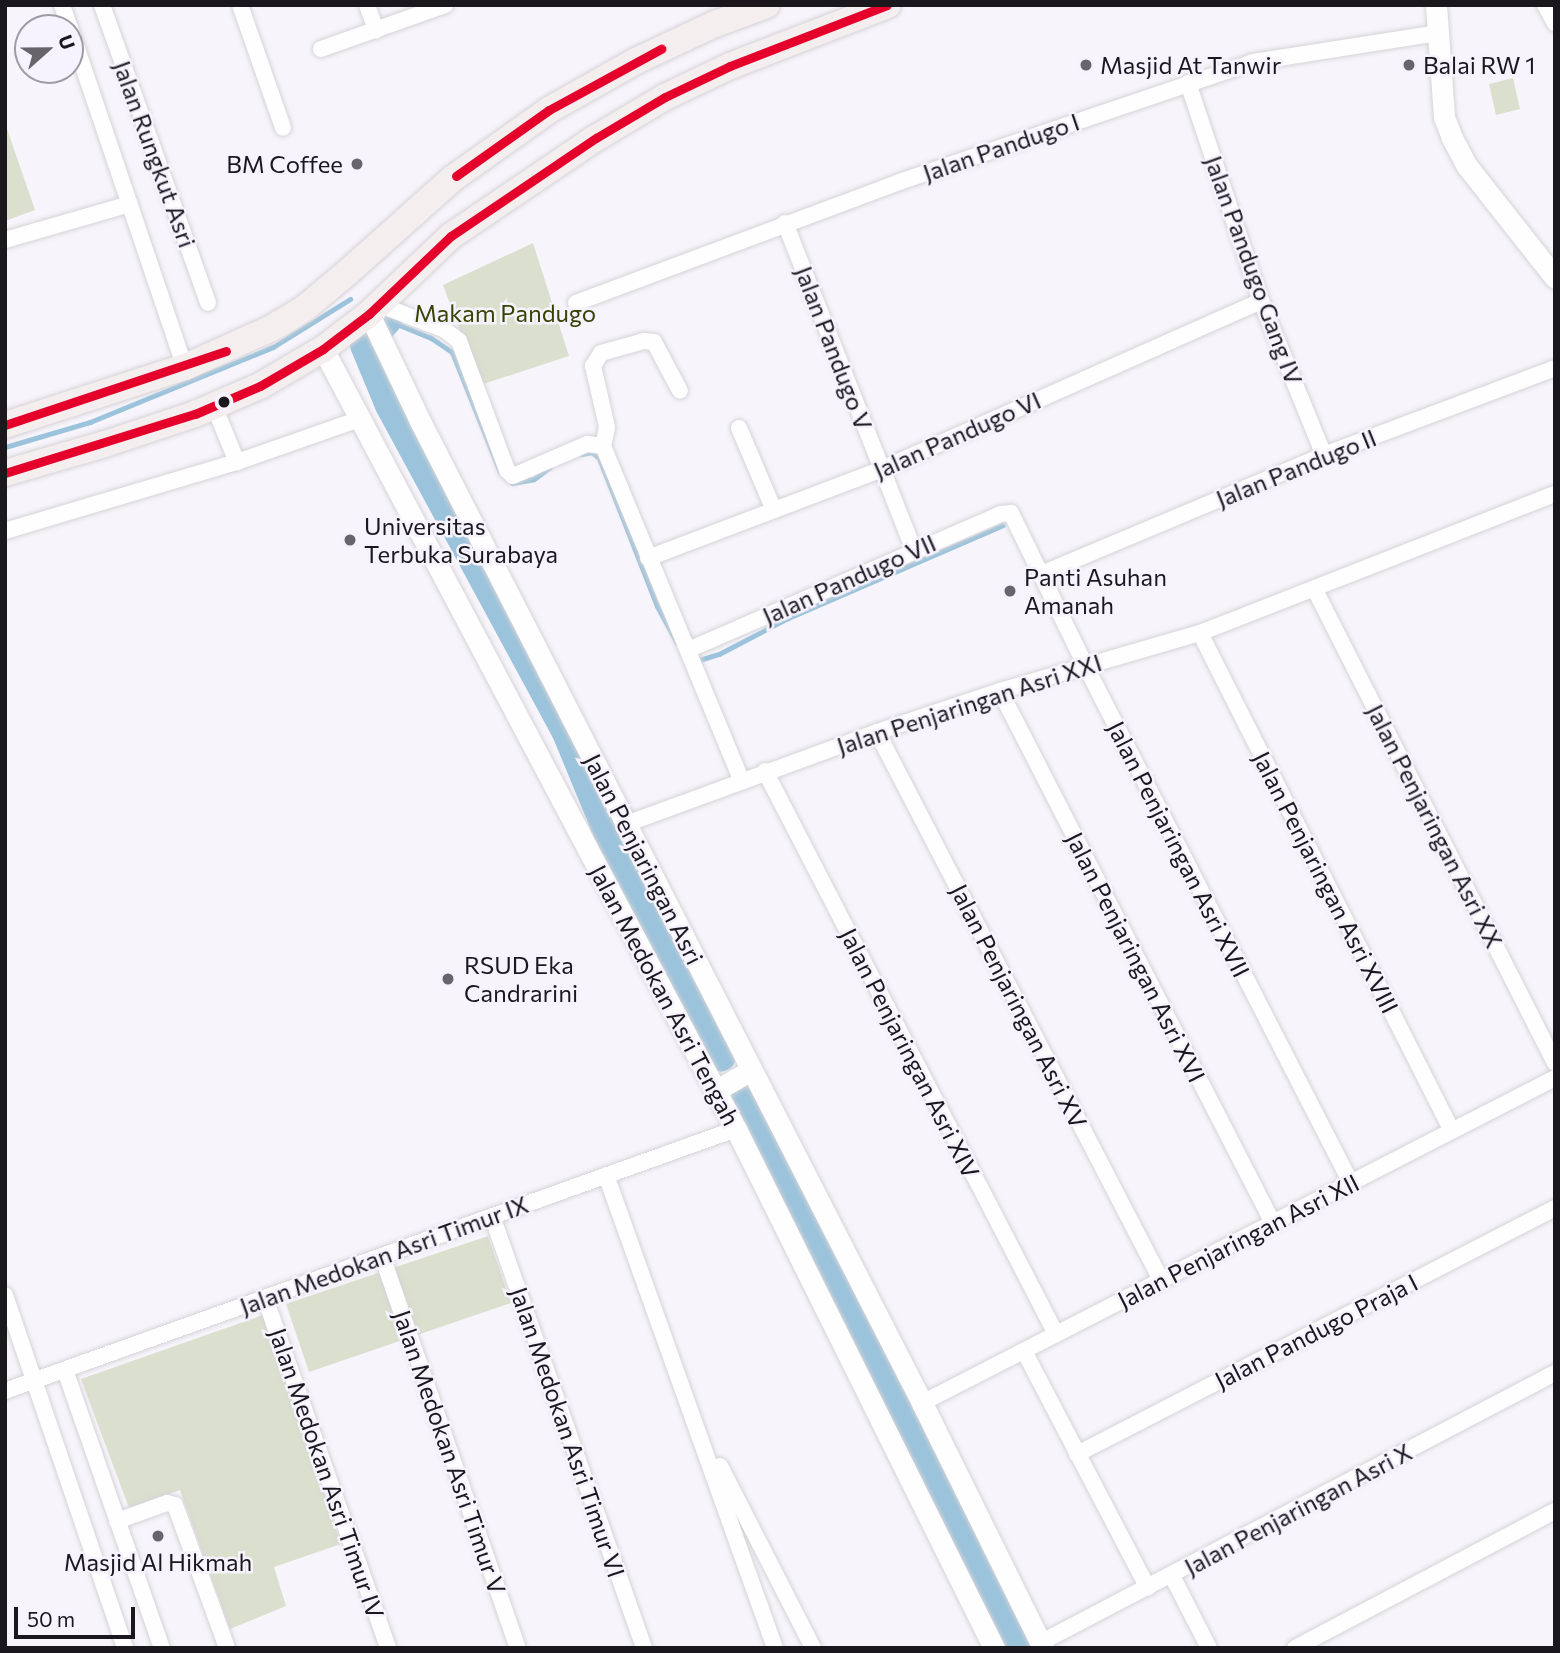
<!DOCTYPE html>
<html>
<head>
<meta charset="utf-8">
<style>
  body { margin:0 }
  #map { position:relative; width:1560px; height:1653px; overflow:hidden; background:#f7f5fb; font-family:Commissioner,sans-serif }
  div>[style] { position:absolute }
  .green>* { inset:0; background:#dadfce }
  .stream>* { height:5px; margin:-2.5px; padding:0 2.5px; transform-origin:2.5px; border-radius:2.5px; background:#9bc3db }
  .river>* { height:30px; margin:-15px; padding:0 15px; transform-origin:15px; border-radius:15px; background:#9bc3db }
  .roads { filter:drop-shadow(0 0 2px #d5d3d8) drop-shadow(0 0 2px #d5d3d8) }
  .minor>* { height:16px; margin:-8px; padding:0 8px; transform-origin:8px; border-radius:8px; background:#fefefe }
  .tertiary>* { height:21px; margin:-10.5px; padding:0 10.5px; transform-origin:10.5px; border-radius:10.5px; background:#fefefe }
  .primary>* { height:26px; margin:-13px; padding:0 13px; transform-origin:13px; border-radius:13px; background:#f4eeee }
  .bus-1>* { height:9px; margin:-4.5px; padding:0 4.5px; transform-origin:4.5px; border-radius:4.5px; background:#e4002b }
  .dots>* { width:19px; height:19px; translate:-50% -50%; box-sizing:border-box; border:4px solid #f6f2fe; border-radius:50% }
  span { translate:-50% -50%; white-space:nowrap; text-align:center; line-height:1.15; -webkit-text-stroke:5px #f6f2fe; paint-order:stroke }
  .poi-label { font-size:24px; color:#1a181d }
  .left { translate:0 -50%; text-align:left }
  .right { translate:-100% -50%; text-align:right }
  .street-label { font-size:24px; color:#1a181d }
  .park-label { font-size:24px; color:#374302 }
  .frame { position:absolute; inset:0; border:7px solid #1a181d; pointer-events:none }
  .north { position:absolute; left:14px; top:14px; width:70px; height:70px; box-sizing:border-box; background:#f6f2fe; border:2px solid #9e9ba4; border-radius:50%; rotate:69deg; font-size:19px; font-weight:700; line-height:28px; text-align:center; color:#1a181d }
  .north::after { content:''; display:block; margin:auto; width:24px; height:32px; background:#67656b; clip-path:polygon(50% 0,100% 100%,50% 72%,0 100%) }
  .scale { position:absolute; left:14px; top:1607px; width:121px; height:32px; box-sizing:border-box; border:4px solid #1a181d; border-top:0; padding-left:9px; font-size:21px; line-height:24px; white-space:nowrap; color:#1a181d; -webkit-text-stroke:5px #f6f2fe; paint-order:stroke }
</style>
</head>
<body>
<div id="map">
  <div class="green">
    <div style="clip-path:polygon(1513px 78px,1520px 109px,1496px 115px,1489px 84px)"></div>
    <div style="clip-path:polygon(5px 123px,35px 210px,5px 221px)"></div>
    <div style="clip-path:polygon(533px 243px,569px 356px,480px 385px,443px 285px)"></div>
    <div style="clip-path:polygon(488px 1236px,511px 1303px,309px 1372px,286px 1304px)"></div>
    <div style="clip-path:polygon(263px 1315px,341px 1544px,274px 1567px,286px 1606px,230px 1629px,180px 1490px,129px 1508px,81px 1379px)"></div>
  </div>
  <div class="stream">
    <div style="left:387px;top:320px;width:48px;rotate:22.2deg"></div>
    <div style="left:431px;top:338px;width:25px;rotate:34deg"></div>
    <div style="left:452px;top:352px;width:129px;rotate:68.2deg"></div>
    <div style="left:5px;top:447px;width:89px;rotate:-16.4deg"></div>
    <div style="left:90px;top:422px;width:198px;rotate:-22.3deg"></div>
    <div style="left:273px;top:347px;width:91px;rotate:-31.9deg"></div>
    <div style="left:582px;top:454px;width:10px;rotate:-11deg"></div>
    <div style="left:592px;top:452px;width:9px;rotate:41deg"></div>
    <div style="left:599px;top:458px;width:159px;rotate:68.6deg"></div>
    <div style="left:657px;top:606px;width:42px;rotate:61.6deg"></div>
    <div style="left:512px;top:483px;width:22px;rotate:-10deg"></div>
    <div style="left:534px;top:479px;width:20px;rotate:-37deg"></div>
    <div style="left:696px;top:661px;width:24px;rotate:-17deg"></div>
    <div style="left:719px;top:654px;width:76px;rotate:-27.6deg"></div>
    <div style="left:786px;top:619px;width:236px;rotate:-23.4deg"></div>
  </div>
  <div class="river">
    <div style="left:387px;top:320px;width:33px;rotate:131deg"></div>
    <div style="left:365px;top:345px;width:65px;rotate:67.4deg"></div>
    <div style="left:390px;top:405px;width:370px;rotate:61.6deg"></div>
    <div style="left:566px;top:730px;width:129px;rotate:67.6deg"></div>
    <div style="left:615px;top:849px;width:233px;rotate:63deg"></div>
    <div style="left:740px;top:1093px;width:623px;rotate:62.98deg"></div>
  </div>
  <div class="roads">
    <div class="minor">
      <div style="left:62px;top:5px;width:24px;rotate:71deg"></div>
      <div style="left:102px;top:5px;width:316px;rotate:70.4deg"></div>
      <div style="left:240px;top:5px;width:130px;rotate:70.7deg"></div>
      <div style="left:367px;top:5px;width:27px;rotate:70deg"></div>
      <div style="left:1545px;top:5px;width:21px;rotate:61deg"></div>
      <div style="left:70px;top:28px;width:358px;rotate:71.3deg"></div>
      <div style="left:321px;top:49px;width:132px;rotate:-19.5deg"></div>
      <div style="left:1188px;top:83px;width:230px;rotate:71.5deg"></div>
      <div style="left:1261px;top:301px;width:166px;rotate:67.8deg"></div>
      <div style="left:785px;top:223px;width:352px;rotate:68.5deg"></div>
      <div style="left:5px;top:240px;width:130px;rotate:-16.1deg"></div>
      <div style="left:576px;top:303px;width:345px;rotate:-20.5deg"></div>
      <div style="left:899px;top:182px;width:374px;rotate:-18.7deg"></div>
      <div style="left:1253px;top:62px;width:187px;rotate:-8.9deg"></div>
      <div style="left:380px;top:305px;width:70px;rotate:21deg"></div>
      <div style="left:445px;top:330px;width:18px;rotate:38deg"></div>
      <div style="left:459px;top:341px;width:138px;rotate:69.6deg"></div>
      <div style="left:507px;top:470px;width:8px;rotate:45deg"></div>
      <div style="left:513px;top:476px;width:81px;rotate:-23.4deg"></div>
      <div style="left:587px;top:444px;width:16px;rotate:7deg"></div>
      <div style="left:603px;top:446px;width:360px;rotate:67.5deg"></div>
      <div style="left:214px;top:406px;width:61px;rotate:67.7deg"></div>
      <div style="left:739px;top:428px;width:89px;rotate:66.9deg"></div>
      <div style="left:603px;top:446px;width:19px;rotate:-78deg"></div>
      <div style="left:607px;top:427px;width:63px;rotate:-102.9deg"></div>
      <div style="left:593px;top:366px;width:15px;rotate:-58deg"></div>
      <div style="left:601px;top:353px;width:45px;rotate:-15.6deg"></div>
      <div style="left:644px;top:341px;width:10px;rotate:6deg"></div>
      <div style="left:654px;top:342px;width:55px;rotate:62deg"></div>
      <div style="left:5px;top:531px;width:242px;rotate:-16.6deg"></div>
      <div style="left:237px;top:462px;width:130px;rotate:-19.3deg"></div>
      <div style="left:648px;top:558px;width:250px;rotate:-20.8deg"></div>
      <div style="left:882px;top:469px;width:415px;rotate:-23.9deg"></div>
      <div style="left:1041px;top:574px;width:307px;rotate:-22.8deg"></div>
      <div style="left:1324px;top:455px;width:247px;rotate:-20.6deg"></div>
      <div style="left:1315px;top:590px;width:530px;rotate:63.1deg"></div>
      <div style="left:1200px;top:633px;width:558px;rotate:63.16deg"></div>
      <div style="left:688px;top:650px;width:341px;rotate:-23.5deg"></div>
      <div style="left:1001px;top:514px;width:10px;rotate:-6deg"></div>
      <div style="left:1011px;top:513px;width:169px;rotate:64deg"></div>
      <div style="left:1085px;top:665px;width:582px;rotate:62.82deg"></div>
      <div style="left:1000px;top:691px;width:598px;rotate:62.84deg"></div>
      <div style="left:877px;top:732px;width:617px;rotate:62.6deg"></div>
      <div style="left:765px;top:771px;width:634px;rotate:62.67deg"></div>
      <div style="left:626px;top:824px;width:267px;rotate:-20.1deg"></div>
      <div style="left:877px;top:732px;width:130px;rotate:-18.4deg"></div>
      <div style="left:1000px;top:691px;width:208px;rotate:-16.2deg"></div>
      <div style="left:1200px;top:633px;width:381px;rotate:-21.4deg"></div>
      <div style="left:606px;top:1175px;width:502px;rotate:70.34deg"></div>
      <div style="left:492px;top:1216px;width:458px;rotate:70.6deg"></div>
      <div style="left:382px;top:1256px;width:415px;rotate:70.9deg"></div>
      <div style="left:5px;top:1295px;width:373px;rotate:71.2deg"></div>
      <div style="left:265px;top:1298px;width:371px;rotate:70.6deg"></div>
      <div style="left:1024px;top:1351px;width:267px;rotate:62.4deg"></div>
      <div style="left:65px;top:1370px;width:294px;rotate:70.8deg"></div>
      <div style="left:5px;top:1391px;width:777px;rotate:-19.72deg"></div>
      <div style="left:922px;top:1403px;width:712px;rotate:-27.18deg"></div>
      <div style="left:1077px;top:1454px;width:538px;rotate:-27.23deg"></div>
      <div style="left:720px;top:1466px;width:204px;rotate:62.9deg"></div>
      <div style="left:117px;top:1521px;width:53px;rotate:-19.8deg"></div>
      <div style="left:167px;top:1503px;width:8px;rotate:14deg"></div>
      <div style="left:175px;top:1505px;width:152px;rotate:70deg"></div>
      <div style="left:1172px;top:1576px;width:81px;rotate:62.8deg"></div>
      <div style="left:1040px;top:1643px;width:581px;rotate:-27.67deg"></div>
      <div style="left:1295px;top:1648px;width:294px;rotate:-27.8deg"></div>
    </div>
    <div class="tertiary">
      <div style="left:1436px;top:5px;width:112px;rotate:85.9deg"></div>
      <div style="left:1444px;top:117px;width:22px;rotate:69deg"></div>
      <div style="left:1452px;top:138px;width:32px;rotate:62deg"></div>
      <div style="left:1467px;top:166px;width:142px;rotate:51.8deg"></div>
      <div style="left:369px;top:314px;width:121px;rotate:64.5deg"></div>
      <div style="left:421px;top:423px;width:1101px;rotate:62.92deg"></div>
      <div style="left:922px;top:1403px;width:273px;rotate:63.7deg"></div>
      <div style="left:323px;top:349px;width:883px;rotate:62.1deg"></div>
      <div style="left:736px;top:1129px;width:580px;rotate:63.57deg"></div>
      <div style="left:715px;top:1091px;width:42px;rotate:-30.3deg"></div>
    </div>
    <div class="primary">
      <div style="left:5px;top:425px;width:189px;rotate:-17.9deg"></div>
      <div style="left:185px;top:367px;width:95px;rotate:-24.1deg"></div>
      <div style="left:272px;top:328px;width:39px;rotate:-31deg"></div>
      <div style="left:305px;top:308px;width:56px;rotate:-39.9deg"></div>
      <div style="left:348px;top:272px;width:140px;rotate:-41.8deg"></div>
      <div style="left:452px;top:179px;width:119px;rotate:-35.4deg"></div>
      <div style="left:549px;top:110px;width:100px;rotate:-29.4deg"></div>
      <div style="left:636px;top:61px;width:87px;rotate:-25.1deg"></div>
      <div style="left:715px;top:24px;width:55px;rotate:-20.1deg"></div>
      <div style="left:5px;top:473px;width:104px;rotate:-16.2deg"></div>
      <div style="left:105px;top:444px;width:95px;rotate:-18.4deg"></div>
      <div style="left:195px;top:414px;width:71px;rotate:-23.3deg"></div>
      <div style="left:260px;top:386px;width:73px;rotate:-30.4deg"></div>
      <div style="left:323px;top:349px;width:58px;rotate:-37.3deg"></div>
      <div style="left:369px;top:314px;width:113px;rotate:-43.6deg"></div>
      <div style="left:451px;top:236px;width:175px;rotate:-34.1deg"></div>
      <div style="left:596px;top:138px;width:80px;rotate:-30.7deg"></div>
      <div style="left:665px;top:97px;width:72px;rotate:-25.5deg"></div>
      <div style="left:730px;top:66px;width:169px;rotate:-21.1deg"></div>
    </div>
  </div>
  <div class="bus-1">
    <div style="left:456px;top:176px;width:114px;rotate:-35.4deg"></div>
    <div style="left:549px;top:110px;width:128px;rotate:-28.6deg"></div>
    <div style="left:5px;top:425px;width:233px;rotate:-18.5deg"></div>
    <div style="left:5px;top:473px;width:199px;rotate:-17.3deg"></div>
    <div style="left:195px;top:414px;width:71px;rotate:-23.3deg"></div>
    <div style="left:260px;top:386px;width:73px;rotate:-30.4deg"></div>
    <div style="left:323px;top:349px;width:58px;rotate:-37.3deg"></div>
    <div style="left:369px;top:314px;width:113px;rotate:-43.6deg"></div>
    <div style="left:451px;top:236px;width:175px;rotate:-34.1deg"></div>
    <div style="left:596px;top:138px;width:80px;rotate:-30.7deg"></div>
    <div style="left:665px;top:97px;width:72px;rotate:-25.5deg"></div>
    <div style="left:730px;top:66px;width:168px;rotate:-21.2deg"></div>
  </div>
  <div class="dots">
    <div style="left:1086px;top:65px;background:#67656b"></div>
    <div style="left:1409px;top:65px;background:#67656b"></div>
    <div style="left:357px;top:164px;background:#67656b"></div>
    <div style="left:224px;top:402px;background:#1a181d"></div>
    <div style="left:350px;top:540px;background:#67656b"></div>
    <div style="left:1010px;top:591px;background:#67656b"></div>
    <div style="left:448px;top:979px;background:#67656b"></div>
    <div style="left:158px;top:1536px;background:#67656b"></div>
  </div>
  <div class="poi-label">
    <span class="left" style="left:1100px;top:65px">Masjid At Tanwir</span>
    <span class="left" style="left:1423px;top:65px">Balai RW 1</span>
    <span class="right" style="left:343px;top:164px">BM Coffee</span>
    <span class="left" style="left:364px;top:540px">Universitas<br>Terbuka Surabaya</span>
    <span class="left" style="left:1024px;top:591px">Panti Asuhan<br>Amanah</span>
    <span class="left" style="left:464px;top:979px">RSUD Eka<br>Candrarini</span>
    <span style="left:158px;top:1562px">Masjid Al Hikmah</span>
  </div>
  <div class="street-label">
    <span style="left:1001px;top:147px;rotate:-19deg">Jalan Pandugo I</span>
    <span style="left:155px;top:154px;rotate:70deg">Jalan Rungkut Asri</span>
    <span style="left:1254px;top:270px;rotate:70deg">Jalan Pandugo Gang IV</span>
    <span style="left:834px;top:348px;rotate:69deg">Jalan Pandugo V</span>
    <span style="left:957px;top:435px;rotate:-24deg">Jalan Pandugo VI</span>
    <span style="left:1296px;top:468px;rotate:-22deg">Jalan Pandugo II</span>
    <span style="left:849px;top:579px;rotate:-24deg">Jalan Pandugo VII</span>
    <span style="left:969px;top:704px;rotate:-18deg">Jalan Penjaringan Asri XXI</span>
    <span style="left:1435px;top:826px;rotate:63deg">Jalan Penjaringan Asri XX</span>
    <span style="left:1179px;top:849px;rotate:63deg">Jalan Penjaringan Asri XVII</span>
    <span style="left:644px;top:859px;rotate:63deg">Jalan Penjaringan Asri</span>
    <span style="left:1326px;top:882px;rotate:63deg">Jalan Penjaringan Asri XVIII</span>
    <span style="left:1136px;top:957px;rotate:63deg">Jalan Penjaringan Asri XVI</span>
    <span style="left:665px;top:995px;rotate:62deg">Jalan Medokan Asri Tengah</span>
    <span style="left:1019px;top:1006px;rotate:63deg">Jalan Penjaringan Asri XV</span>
    <span style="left:910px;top:1053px;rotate:63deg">Jalan Penjaringan Asri XIV</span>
    <span style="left:1238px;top:1241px;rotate:-27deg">Jalan Penjaringan Asri XII</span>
    <span style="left:384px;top:1255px;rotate:-20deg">Jalan Medokan Asri Timur IX</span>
    <span style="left:1316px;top:1331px;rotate:-27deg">Jalan Pandugo Praja I</span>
    <span style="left:568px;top:1432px;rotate:71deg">Jalan Medokan Asri Timur VI</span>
    <span style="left:450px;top:1452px;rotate:71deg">Jalan Medokan Asri Timur V</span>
    <span style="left:327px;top:1473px;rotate:71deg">Jalan Medokan Asri Timur IV</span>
    <span style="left:1298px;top:1509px;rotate:-28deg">Jalan Penjaringan Asri X</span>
  </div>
  <div class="park-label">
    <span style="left:505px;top:313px">Makam Pandugo</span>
  </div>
  <div class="frame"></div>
  <div class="north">U</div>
  <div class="scale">50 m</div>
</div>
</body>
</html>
